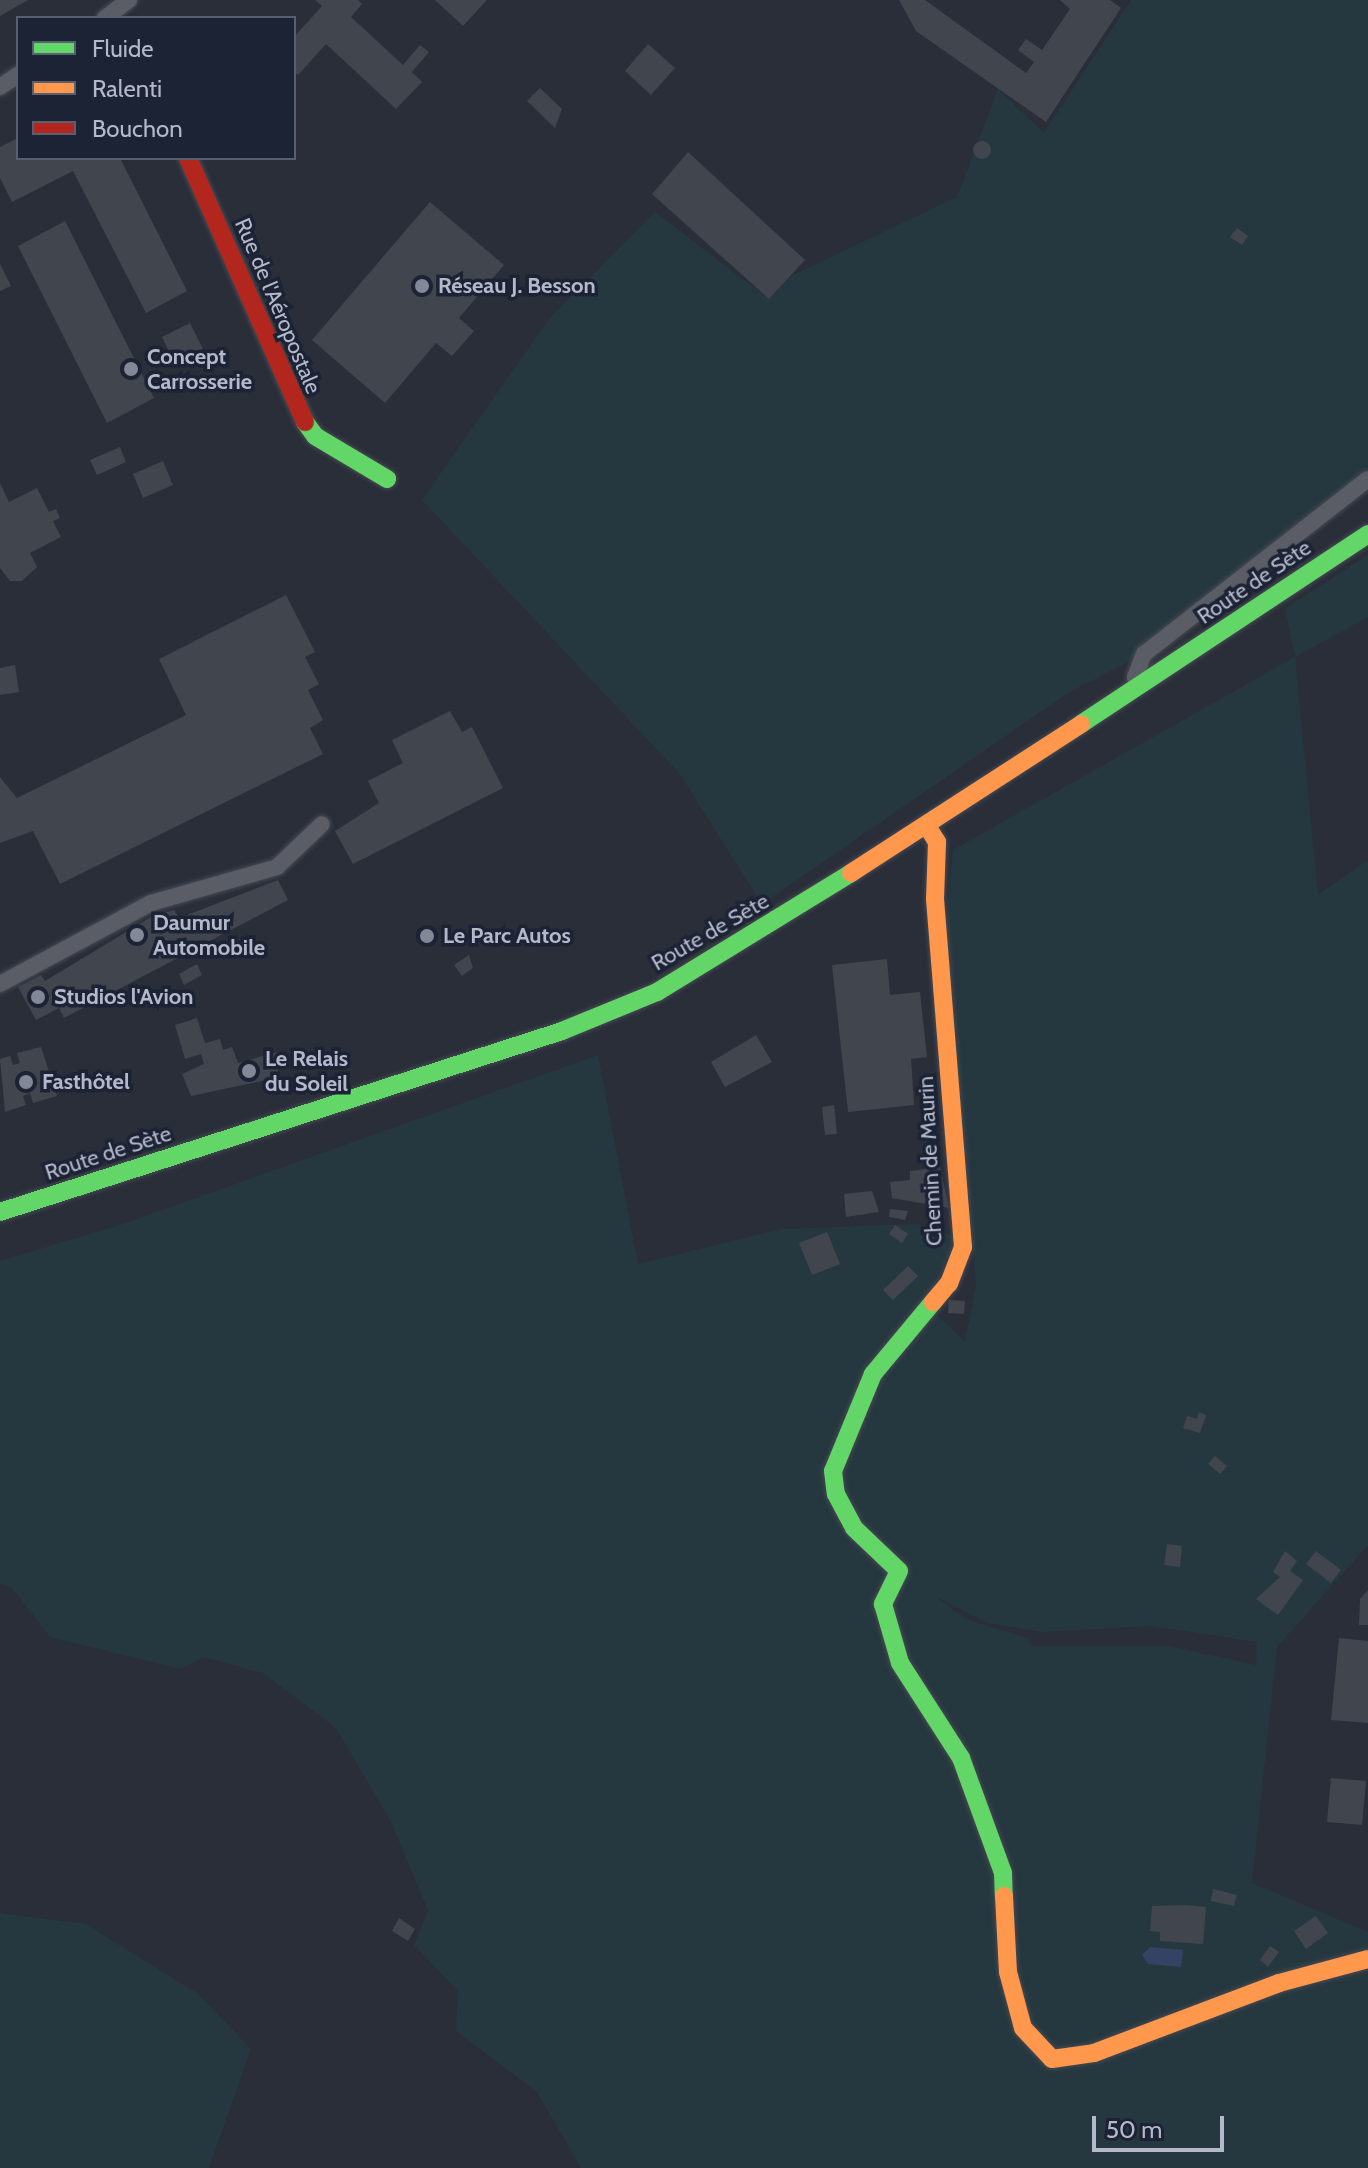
<!DOCTYPE html>
<html>
<head>
<meta charset="utf-8">
<style>
  body { margin:0 }
  #map { position:relative; width:1368px; height:2168px; overflow:hidden; background:#292e39; font-family:Cabin,sans-serif }
  div>[style] { position:absolute }
  .green>* { inset:0; background:#26383f }
  .water>* { inset:0; background:#344263 }
  .building>* { inset:0; background:#41454e }
  .round { border-radius:50% }
  .roads { filter:drop-shadow(0 0 2px #464952) drop-shadow(0 0 2px #464952) }
  .street>* { height:16px; margin:-8px; padding:0 8px; transform-origin:8px; border-radius:8px; background:#5a5d66 }
  .fast>* { height:18px; margin:-9px; padding:0 9px; transform-origin:9px; border-radius:9px; background:#63d668 }
  .slow>* { height:18px; margin:-9px; padding:0 9px; transform-origin:9px; border-radius:9px; background:#ff974d }
  .jam>* { height:18px; margin:-9px; padding:0 9px; transform-origin:9px; border-radius:9px; background:#b3261e }
  .dots>* { width:22px; height:22px; translate:-50% -50%; box-sizing:border-box; border:4px solid #1c2334; border-radius:50% }
  span { translate:-50% -50%; white-space:nowrap; text-align:center; line-height:1.15; -webkit-text-stroke:7px #1c2334; paint-order:stroke }
  .poi-label { font-size:22px; color:#b3b9ca; font-weight:700 }
  .left { translate:0 -50%; text-align:left }
  .street-label { font-size:22px; color:#b3b9ca }
  .legend { position:absolute; left:16px; top:16px; width:280px; height:144px; box-sizing:border-box; background:#1c2334; border:2px solid #585f70; margin:0; padding:10px 14px; list-style:none; font-size:24px; color:#b3b9ca }
  .legend li { display:flex; align-items:center; gap:16px; height:40px }
  .legend b { width:40px; border:2px solid #585f70 }
  .scale { position:absolute; left:1092px; top:2116px; width:132px; height:36px; box-sizing:border-box; border:4px solid #b3b9ca; border-top:0; padding-left:10px; font-size:24px; line-height:28px; white-space:nowrap; color:#b3b9ca; -webkit-text-stroke:6px #1c2334; paint-order:stroke }
</style>
</head>
<body>
<div id="map">
  <div class="green">
    <div style="clip-path:polygon(1131px 0,1368px 0,1368px 485px,1144px 654px,1068px 693px,762px 904px,679px 773px,422px 500px,549px 319px,655px 212px,769px 299px,791px 276px,957px 197px,998px 89px,1044px 133px)"></div>
    <div style="clip-path:polygon(evenodd,1368px 555px,1368px 617px,1295px 657px,1318px 895px,1368px 860px,1368px 1545px,1277px 1647px,1252px 1883px,1368px 1932px,1368px 2168px,581px 2168px,537px 2092px,456px 2031px,458px 1991px,414px 1945px,428px 1910px,390px 1820px,336px 1728px,263px 1673px,203px 1657px,181px 1669px,50px 1637px,13px 1589px,0 1583px,0 1261px,120px 1225px,598px 1055px,638px 1264px,782px 1229px,918px 1224px,955px 1237px,928px 1306px,965px 1342px,976px 1285px,944px 942px,953px 850px,1295px 657px,1285px 608px,1368px 555px,935px 1596px,988px 1623px,1042px 1632px,1152px 1626px,1257px 1642px,1256px 1665px,1169px 1646px,1031px 1646px,1028px 1638px,968px 1620px,935px 1596px)"></div>
    <div style="clip-path:polygon(0 1913px,85px 1924px,197px 1993px,251px 2049px,209px 2168px,0 2168px)"></div>
  </div>
  <div class="water">
    <div style="clip-path:polygon(1150px 1947px,1183px 1950px,1181px 1967px,1148px 1964px,1142px 1955px)"></div>
  </div>
  <div class="building">
    <div style="clip-path:polygon(0 0,28px 0,0 16px)"></div>
    <div style="clip-path:polygon(315px 0,358px 0,362px 4px,351px 17px,403px 65px,420px 45px,429px 52px,412px 72px,422px 82px,396px 109px,326px 44px,298px 75px,294px 72px,294px 37px,322px 6px)"></div>
    <div style="clip-path:polygon(435px 0,487px 0,463px 26px)"></div>
    <div style="clip-path:polygon(899px 0,925px 0,1026px 73px,1034px 62px,1018px 50px,1026px 39px,1042px 50px,1070px 9px,1060px 0,1110px 0,1121px 8px,1046px 122px,916px 31px)"></div>
    <div style="clip-path:polygon(648px 44px,675px 68px,651px 95px,625px 71px)"></div>
    <div style="clip-path:polygon(540px 88px,562px 109px,555px 128px,527px 101px)"></div>
    <div style="clip-path:polygon(18px 138px,18px 158px,120px 158px,187px 291px,146px 313px,73px 171px,12px 202px,0 178px,0 147px)"></div>
    <div class="round" style="left:973px;top:141px;width:18px;height:18px"></div>
    <div style="clip-path:polygon(688px 152px,805px 260px,769px 299px,652px 194px)"></div>
    <div style="clip-path:polygon(430px 202px,504px 265px,459px 318px,474px 331px,452px 356px,436px 343px,385px 403px,312px 340px)"></div>
    <div style="clip-path:polygon(65px 221px,154px 398px,107px 423px,18px 246px)"></div>
    <div style="clip-path:polygon(1237px 228px,1248px 236px,1242px 245px,1230px 237px)"></div>
    <div style="clip-path:polygon(0 264px,11px 286px,0 291px)"></div>
    <div style="clip-path:polygon(190px 323px,203px 349px,174px 362px,162px 337px)"></div>
    <div style="clip-path:polygon(120px 447px,126px 462px,97px 475px,90px 460px)"></div>
    <div style="clip-path:polygon(163px 461px,173px 485px,143px 498px,133px 474px)"></div>
    <div style="clip-path:polygon(0 483px,9px 502px,37px 488px,49px 512px,56px 509px,60px 518px,53px 521px,61px 537px,30px 553px,37px 567px,22px 581px,10px 581px,0 568px)"></div>
    <div style="clip-path:polygon(286px 595px,315px 652px,305px 657px,319px 684px,308px 690px,323px 720px,310px 728px,323px 754px,60px 884px,33px 831px,0 843px,0 777px,17px 798px,186px 715px,159px 659px)"></div>
    <div style="clip-path:polygon(15px 665px,19px 692px,0 695px,0 668px)"></div>
    <div style="clip-path:polygon(450px 711px,462px 732px,472px 727px,503px 788px,353px 864px,335px 831px,379px 803px,368px 781px,403px 763px,392px 740px)"></div>
    <div style="clip-path:polygon(278px 880px,288px 900px,64px 1018px,59px 1008px,36px 1020px,18px 987px,41px 975px,45px 981px,151px 917px,174px 910px,179px 918px)"></div>
    <div style="clip-path:polygon(469px 955px,473px 968px,462px 976px,454px 965px)"></div>
    <div style="clip-path:polygon(887px 959px,890px 995px,920px 992px,927px 1057px,911px 1059px,914px 1105px,848px 1112px,832px 965px)"></div>
    <div style="clip-path:polygon(197px 964px,202px 975px,184px 985px,179px 974px)"></div>
    <div style="clip-path:polygon(197px 1018px,205px 1043px,220px 1039px,223px 1050px,232px 1047px,238px 1063px,278px 1052px,282px 1066px,271px 1079px,191px 1096px,182px 1074px,204px 1064px,201px 1054px,185px 1059px,175px 1025px)"></div>
    <div style="clip-path:polygon(756px 1035px,772px 1062px,725px 1087px,711px 1062px)"></div>
    <div style="clip-path:polygon(41px 1047px,57px 1096px,33px 1103px,30px 1093px,23px 1096px,26px 1105px,5px 1112px,0 1059px,10px 1056px,13px 1065px,20px 1063px,17px 1053px)"></div>
    <div style="clip-path:polygon(834px 1105px,837px 1134px,825px 1135px,822px 1107px)"></div>
    <div style="clip-path:polygon(940px 1167px,949px 1208px,892px 1198px,890px 1182px,910px 1180px,910px 1171px)"></div>
    <div style="clip-path:polygon(872px 1191px,879px 1212px,846px 1217px,844px 1194px)"></div>
    <div style="clip-path:polygon(890px 1209px,908px 1211px,905px 1220px,889px 1217px)"></div>
    <div style="clip-path:polygon(895px 1225px,908px 1234px,902px 1243px,889px 1234px)"></div>
    <div style="clip-path:polygon(827px 1232px,840px 1264px,812px 1275px,799px 1243px)"></div>
    <div style="clip-path:polygon(908px 1266px,918px 1276px,893px 1300px,883px 1290px)"></div>
    <div style="clip-path:polygon(949px 1300px,965px 1301px,964px 1314px,948px 1313px)"></div>
    <div style="clip-path:polygon(1199px 1412px,1206px 1415px,1200px 1433px,1183px 1428px,1187px 1416px,1197px 1419px)"></div>
    <div style="clip-path:polygon(1215px 1456px,1227px 1466px,1220px 1474px,1208px 1464px)"></div>
    <div style="clip-path:polygon(1167px 1544px,1182px 1546px,1180px 1567px,1164px 1565px)"></div>
    <div style="clip-path:polygon(1285px 1551px,1297px 1561px,1290px 1571px,1303px 1580px,1278px 1615px,1256px 1599px,1280px 1577px,1273px 1572px)"></div>
    <div style="clip-path:polygon(1316px 1551px,1341px 1570px,1331px 1583px,1306px 1564px)"></div>
    <div style="clip-path:polygon(1368px 1590px,1368px 1625px,1359px 1625px,1360px 1599px)"></div>
    <div style="clip-path:polygon(1339px 1638px,1368px 1641px,1368px 1723px,1331px 1720px)"></div>
    <div style="clip-path:polygon(1331px 1778px,1366px 1781px,1362px 1825px,1327px 1822px)"></div>
    <div style="clip-path:polygon(1213px 1889px,1237px 1895px,1234px 1906px,1211px 1901px)"></div>
    <div style="clip-path:polygon(1185px 1905px,1206px 1907px,1203px 1944px,1160px 1941px,1160px 1932px,1150px 1931px,1152px 1906px)"></div>
    <div style="clip-path:polygon(1316px 1916px,1328px 1933px,1306px 1949px,1294px 1931px)"></div>
    <div style="clip-path:polygon(399px 1918px,415px 1929px,408px 1941px,392px 1931px)"></div>
    <div style="clip-path:polygon(1270px 1946px,1279px 1952px,1268px 1967px,1260px 1960px)"></div>
  </div>
  <div class="roads">
    <div class="street">
      <div style="left:105px;top:18px;width:30px;rotate:-37deg"></div>
      <div style="left:0;top:87px;width:22px;rotate:-34deg"></div>
      <div style="left:1139px;top:686px;width:10px;rotate:-114deg"></div>
      <div style="left:1135px;top:677px;width:25px;rotate:-69deg"></div>
      <div style="left:1144px;top:654px;width:284px;rotate:-38deg"></div>
      <div style="left:0;top:984px;width:171px;rotate:-28.2deg"></div>
      <div style="left:151px;top:903px;width:131px;rotate:-15.9deg"></div>
      <div style="left:277px;top:867px;width:62px;rotate:-43.7deg"></div>
    </div>
    <div class="fast">
      <div style="left:305px;top:422px;width:17px;rotate:54deg"></div>
      <div style="left:315px;top:436px;width:84px;rotate:30.8deg"></div>
      <div style="left:1081px;top:724px;width:344px;rotate:-33.5deg"></div>
      <div style="left:0;top:1212px;width:590px;rotate:-17.85deg"></div>
      <div style="left:562px;top:1031px;width:103px;rotate:-22.3deg"></div>
      <div style="left:657px;top:992px;width:228px;rotate:-31.5deg"></div>
      <div style="left:933px;top:1302px;width:94px;rotate:129.8deg"></div>
      <div style="left:873px;top:1374px;width:105px;rotate:112.4deg"></div>
      <div style="left:833px;top:1471px;width:23px;rotate:83deg"></div>
      <div style="left:836px;top:1494px;width:38px;rotate:62deg"></div>
      <div style="left:854px;top:1528px;width:62px;rotate:43.7deg"></div>
      <div style="left:899px;top:1571px;width:37px;rotate:116deg"></div>
      <div style="left:883px;top:1604px;width:61px;rotate:73.9deg"></div>
      <div style="left:900px;top:1663px;width:113px;rotate:57.3deg"></div>
      <div style="left:961px;top:1758px;width:122px;rotate:69.9deg"></div>
      <div style="left:1003px;top:1873px;width:23px;rotate:88deg"></div>
    </div>
    <div class="slow">
      <div style="left:927px;top:826px;width:19px;rotate:58deg"></div>
      <div style="left:937px;top:842px;width:57px;rotate:92deg"></div>
      <div style="left:935px;top:899px;width:349px;rotate:85.4deg"></div>
      <div style="left:963px;top:1247px;width:39px;rotate:111deg"></div>
      <div style="left:949px;top:1283px;width:25px;rotate:130deg"></div>
      <div style="left:851px;top:873px;width:274px;rotate:-32.9deg"></div>
      <div style="left:1004px;top:1896px;width:76px;rotate:87deg"></div>
      <div style="left:1008px;top:1972px;width:58px;rotate:75deg"></div>
      <div style="left:1023px;top:2028px;width:42px;rotate:46.9deg"></div>
      <div style="left:1052px;top:2059px;width:42px;rotate:-8.1deg"></div>
      <div style="left:1094px;top:2053px;width:198px;rotate:-20.7deg"></div>
      <div style="left:1279px;top:1983px;width:92px;rotate:-15.1deg"></div>
    </div>
    <div class="jam">
      <div style="left:188px;top:158px;width:289px;rotate:66.1deg"></div>
    </div>
  </div>
  <div class="dots">
    <div style="left:422px;top:286px;background:#838897"></div>
    <div style="left:131px;top:369px;background:#838897"></div>
    <div style="left:137px;top:935px;background:#838897"></div>
    <div style="left:427px;top:936px;background:#838897"></div>
    <div style="left:38px;top:997px;background:#838897"></div>
    <div style="left:249px;top:1071px;background:#838897"></div>
    <div style="left:26px;top:1082px;background:#838897"></div>
  </div>
  <div class="poi-label">
    <span class="left" style="left:438px;top:286px">Réseau J. Besson</span>
    <span class="left" style="left:147px;top:369px">Concept<br>Carrosserie</span>
    <span class="left" style="left:153px;top:935px">Daumur<br>Automobile</span>
    <span class="left" style="left:443px;top:936px">Le Parc Autos</span>
    <span class="left" style="left:54px;top:997px">Studios l'Avion</span>
    <span class="left" style="left:265px;top:1071px">Le Relais<br>du Soleil</span>
    <span class="left" style="left:42px;top:1082px">Fasthôtel</span>
  </div>
  <div class="street-label">
    <span style="left:278px;top:306px;rotate:67deg">Rue de l'Aéropostale</span>
    <span style="left:1254px;top:582px;rotate:-34deg">Route de Sète</span>
    <span style="left:710px;top:932px;rotate:-30deg">Route de Sète</span>
    <span style="left:108px;top:1153px;rotate:-18deg">Route de Sète</span>
    <span style="left:930px;top:1161px;rotate:-93deg">Chemin de Maurin</span>
  </div>
  <ul class="legend">
  <li><b style="height:10px;background:#63d668"></b>Fluide</li>
  <li><b style="height:10px;background:#ff974d"></b>Ralenti</li>
  <li><b style="height:10px;background:#b3261e"></b>Bouchon</li>
  </ul>
  <div class="scale">50 m</div>
</div>
</body>
</html>
